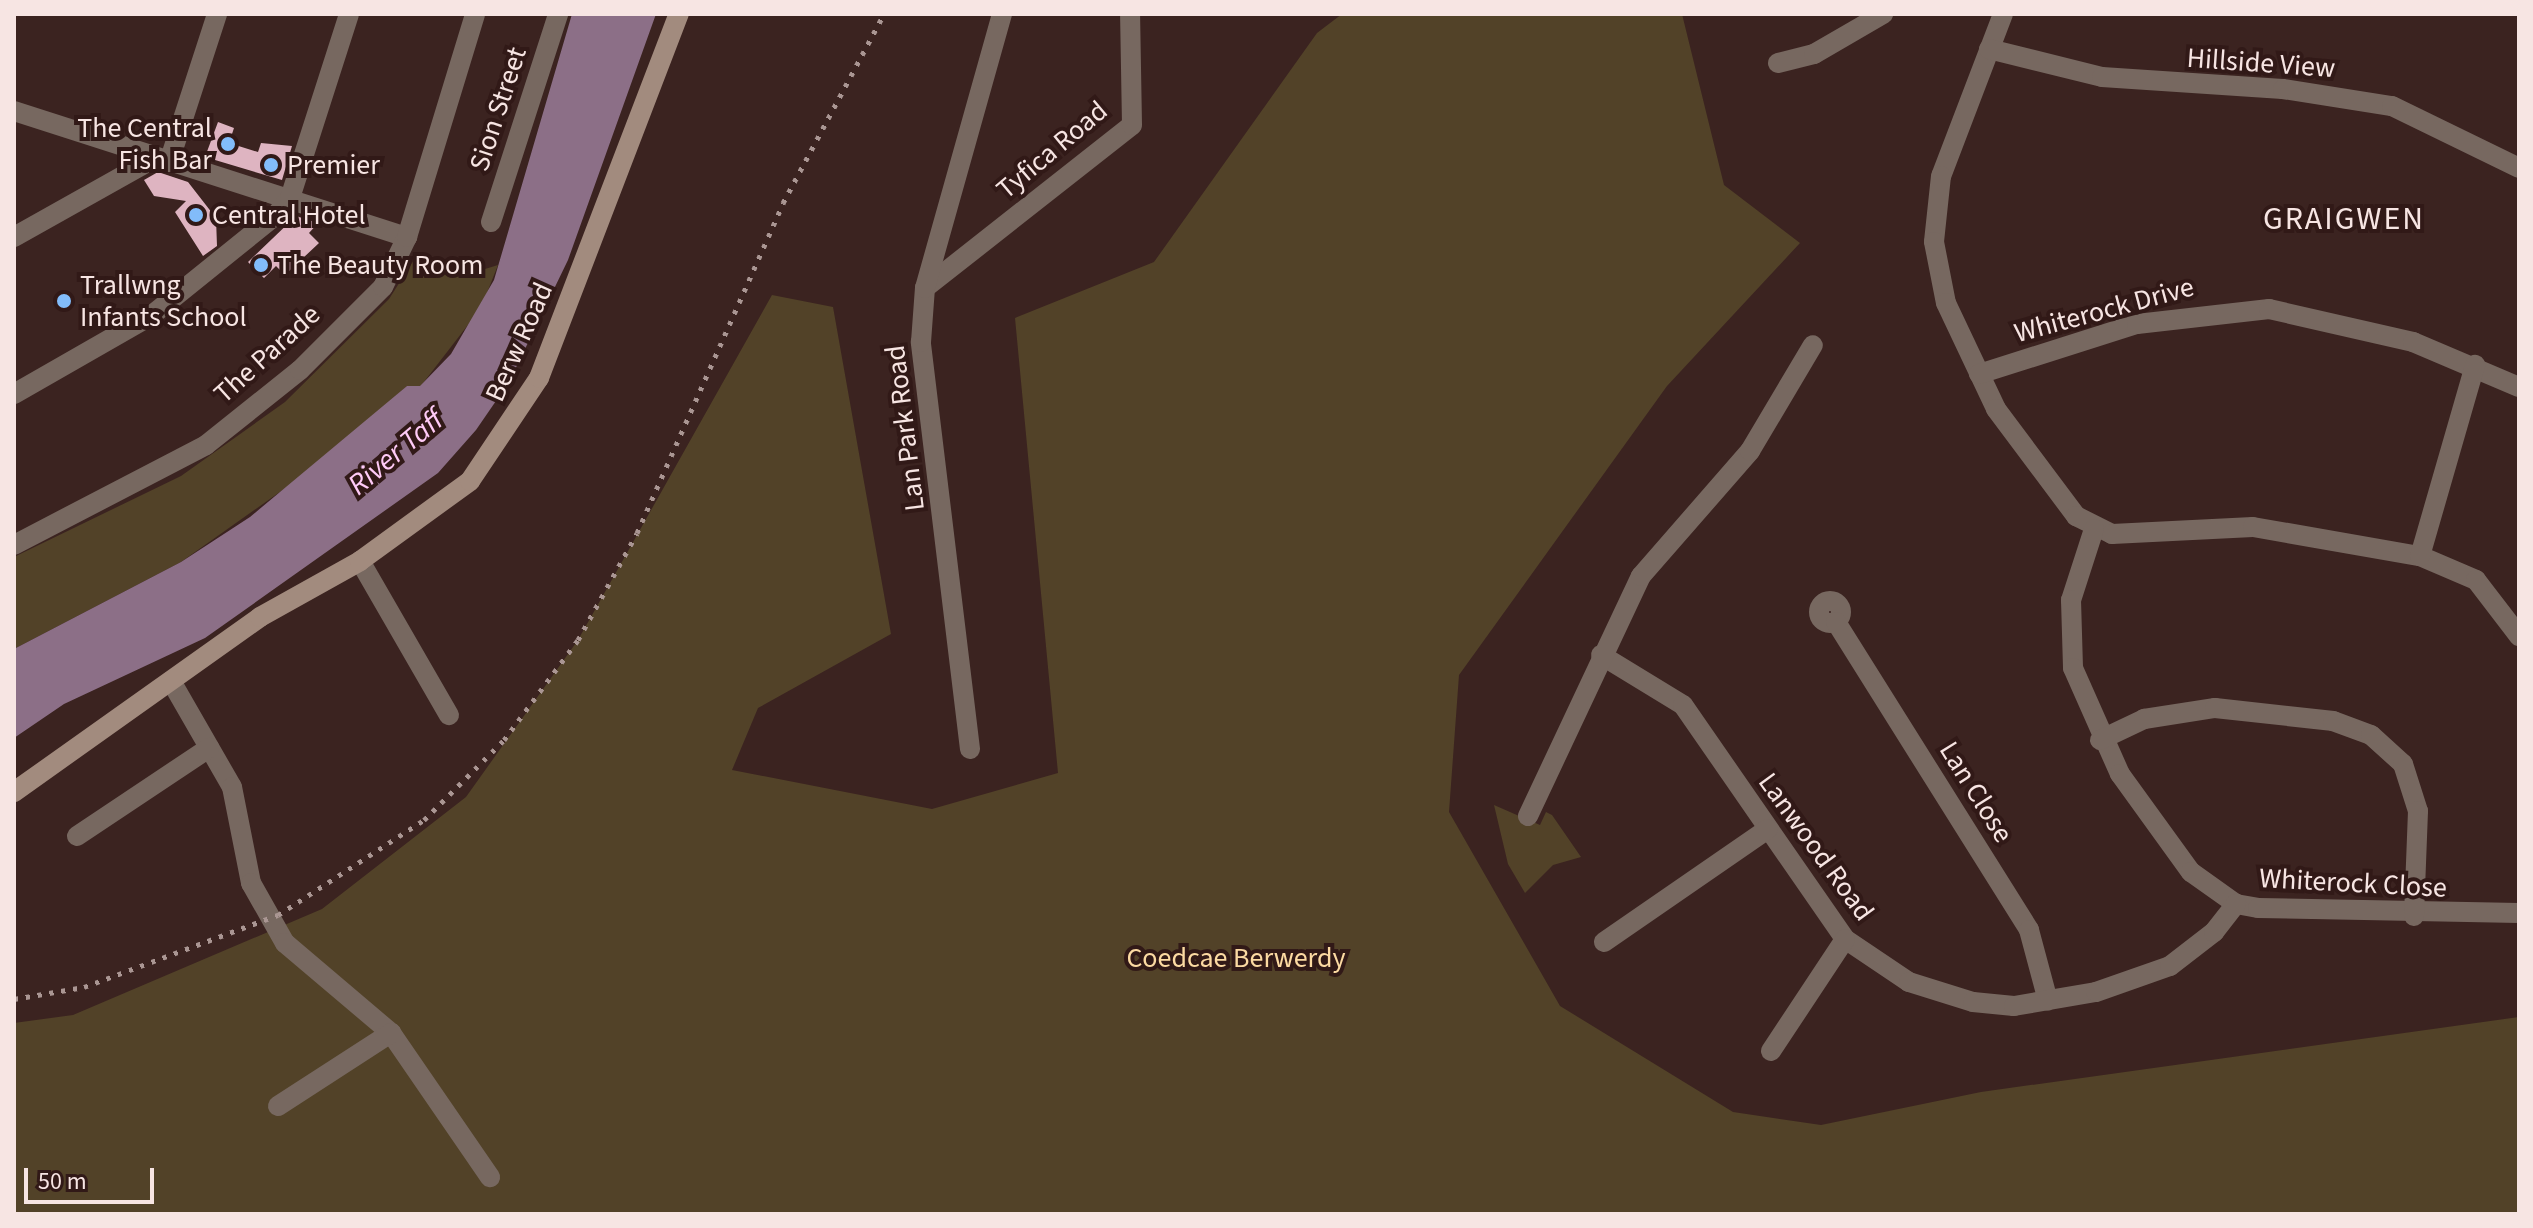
<!DOCTYPE html>
<html>
<head>
<meta charset="utf-8">
<style>
  body { margin:0 }
  #map { position:relative; width:2533px; height:1228px; overflow:hidden; background:#3b2320; font-family:"Source Sans 3",sans-serif }
  div>[style] { position:absolute }
  .green>* { inset:0; background:#524228 }
  .water>* { inset:0; background:#8c6f87 }
  .building>* { inset:0; background:#deb4c1 }
  .street>* { height:20px; margin:-10px; padding:0 10px; transform-origin:10px; border-radius:10px; background:#776860 }
  .street>.ring { margin:-10px; padding:0; box-sizing:content-box; background:none; border:20px solid #776860; border-radius:50% }
  .secondary>* { height:20px; margin:-10px; padding:0 10px; transform-origin:10px; border-radius:10px; background:#a28b7e }
  .rail>* { height:5px; margin-top:-2.5px; transform-origin:0; background:repeating-linear-gradient(90deg,#aa9693 0 4px,transparent 0 12px) }
  .dots>* { width:22px; height:22px; translate:-50% -50%; box-sizing:border-box; border:4px solid #311917; border-radius:50% }
  span { translate:-50% -50%; white-space:nowrap; text-align:center; line-height:1.15; -webkit-text-stroke:8px #311917; paint-order:stroke }
  .street-label { font-size:28px; color:#f7e5e3 }
  .poi-label { font-size:28px; color:#f7e5e3 }
  .right { translate:-100% -50%; text-align:right }
  .left { translate:0 -50%; text-align:left }
  .park-label { font-size:28px; color:#fcdaa2 }
  .water-label { font-size:30px; color:#ffcbf7; font-style:italic }
  .quarter-label { font-size:32px; color:#f7e5e3; letter-spacing:2px }
  .frame { position:absolute; inset:0; border:16px solid #f7e5e3; pointer-events:none }
  .scale { position:absolute; left:24px; top:1168px; width:130px; height:36px; box-sizing:border-box; border:4px solid #f7e5e3; border-top:0; padding-left:10px; font-size:24px; line-height:28px; white-space:nowrap; color:#f7e5e3; -webkit-text-stroke:6px #311917; paint-order:stroke }
</style>
</head>
<body>
<div id="map">
  <div class="green">
    <div style="clip-path:polygon(1342px 14px,1682px 14px,1724px 185px,1800px 243px,1667px 386px,1459px 675px,1449px 812px,1560px 1006px,1733px 1112px,1821px 1125px,1981px 1092px,2519px 1017px,2519px 1214px,14px 1214px,14px 1023px,73px 1015px,322px 909px,466px 797px,578px 640px,772px 295px,833px 307px,891px 634px,758px 708px,732px 770px,932px 809px,1058px 773px,1015px 318px,1154px 262px,1317px 33px)"></div>
    <div style="clip-path:polygon(419px 252px,459px 277px,498px 265px,481px 308px,420px 387px,407px 386px,325px 460px,181px 562px,14px 649px,14px 557px,181px 476px,285px 402px,389px 299px)"></div>
    <div style="clip-path:polygon(1494px 805px,1540px 825px,1546px 812px,1552px 815px,1581px 857px,1553px 865px,1525px 893px,1508px 864px)"></div>
  </div>
  <div class="water">
    <div style="clip-path:polygon(572px 14px,656px 14px,568px 260px,509px 382px,476px 430px,438px 473px,205px 638px,64px 704px,14px 738px,14px 649px,181px 562px,250px 517px,407px 386px,420px 386px,451px 354px,494px 280px)"></div>
  </div>
  <div class="building">
    <div style="clip-path:polygon(218px 122px,234px 128px,229px 143px,258px 152px,261px 143px,292px 146px,282px 180px,205px 157px)"></div>
    <div style="clip-path:polygon(158px 172px,188px 182px,216px 218px,217px 246px,203px 256px,175px 212px,186px 201px,154px 196px,144px 180px)"></div>
    <div style="clip-path:polygon(296px 216px,318px 223px,309px 233px,319px 243px,285px 275px,276px 266px,264px 278px,248px 262px)"></div>
  </div>
  <div class="street">
    <div style="left:2003px;top:14px;width:173px;rotate:110.9deg"></div>
    <div style="left:1941px;top:176px;width:66px;rotate:96.1deg"></div>
    <div style="left:1934px;top:242px;width:62px;rotate:78.9deg"></div>
    <div style="left:1946px;top:303px;width:117px;rotate:64.7deg"></div>
    <div style="left:1996px;top:409px;width:134px;rotate:53.2deg"></div>
    <div style="left:2076px;top:516px;width:40px;rotate:26.6deg"></div>
    <div style="left:2112px;top:534px;width:141px;rotate:-2.8deg"></div>
    <div style="left:2253px;top:527px;width:169px;rotate:9.9deg"></div>
    <div style="left:2420px;top:556px;width:61px;rotate:23.2deg"></div>
    <div style="left:2476px;top:580px;width:71px;rotate:52.5deg"></div>
    <div style="left:1989px;top:49px;width:116px;rotate:13.9deg"></div>
    <div style="left:2102px;top:77px;width:181px;rotate:3.8deg"></div>
    <div style="left:2283px;top:89px;width:110px;rotate:8.9deg"></div>
    <div style="left:2392px;top:106px;width:141px;rotate:26deg"></div>
    <div style="left:1778px;top:63px;width:37px;rotate:-14deg"></div>
    <div style="left:1814px;top:54px;width:80px;rotate:-30.1deg"></div>
    <div style="left:14px;top:111px;width:413px;rotate:17.8deg"></div>
    <div style="left:169px;top:162px;width:156px;rotate:-72deg"></div>
    <div style="left:491px;top:222px;width:219px;rotate:-72.1deg"></div>
    <div style="left:14px;top:237px;width:162px;rotate:-29.3deg"></div>
    <div style="left:925px;top:288px;width:263px;rotate:-38.2deg"></div>
    <div style="left:1132px;top:125px;width:111px;rotate:-91deg"></div>
    <div style="left:1979px;top:374px;width:166px;rotate:-17.6deg"></div>
    <div style="left:2137px;top:324px;width:133px;rotate:-6.5deg"></div>
    <div style="left:2269px;top:309px;width:148px;rotate:12.9deg"></div>
    <div style="left:2413px;top:342px;width:115px;rotate:23deg"></div>
    <div style="left:14px;top:394px;width:159px;rotate:-29.8deg"></div>
    <div style="left:152px;top:315px;width:159px;rotate:-38.9deg"></div>
    <div style="left:276px;top:215px;width:22px;rotate:-51deg"></div>
    <div style="left:290px;top:198px;width:193px;rotate:-72.2deg"></div>
    <div style="left:2094px;top:529px;width:75px;rotate:107.9deg"></div>
    <div style="left:2071px;top:600px;width:68px;rotate:88.3deg"></div>
    <div style="left:2073px;top:668px;width:116px;rotate:66.1deg"></div>
    <div style="left:2120px;top:774px;width:121px;rotate:54.1deg"></div>
    <div style="left:2191px;top:872px;width:55px;rotate:35.4deg"></div>
    <div style="left:2236px;top:904px;width:22px;rotate:10deg"></div>
    <div style="left:2258px;top:908px;width:261px;rotate:1.1deg"></div>
    <div style="left:14px;top:545px;width:216px;rotate:-27.5deg"></div>
    <div style="left:206px;top:445px;width:120px;rotate:-38.6deg"></div>
    <div style="left:300px;top:370px;width:117px;rotate:-45deg"></div>
    <div style="left:383px;top:287px;width:55px;rotate:-64.4deg"></div>
    <div style="left:407px;top:237px;width:233px;rotate:-73deg"></div>
    <div style="left:2420px;top:556px;width:199px;rotate:-73.9deg"></div>
    <div style="left:360px;top:561px;width:178px;rotate:60deg"></div>
    <div class="ring" style="left:1819px;top:601px;width:2px;height:2px"></div>
    <div style="left:1836px;top:622px;width:363px;rotate:57.9deg"></div>
    <div style="left:2029px;top:930px;width:73px;rotate:75deg"></div>
    <div style="left:1601px;top:655px;width:96px;rotate:31.4deg"></div>
    <div style="left:1683px;top:705px;width:285px;rotate:55.3deg"></div>
    <div style="left:1845px;top:939px;width:77px;rotate:33.9deg"></div>
    <div style="left:1909px;top:982px;width:67px;rotate:17.4deg"></div>
    <div style="left:1973px;top:1002px;width:41px;rotate:5.6deg"></div>
    <div style="left:2014px;top:1006px;width:83px;rotate:-9.7deg"></div>
    <div style="left:2096px;top:992px;width:78px;rotate:-19.4deg"></div>
    <div style="left:2170px;top:966px;width:56px;rotate:-37.7deg"></div>
    <div style="left:2214px;top:932px;width:36px;rotate:-52deg"></div>
    <div style="left:171px;top:681px;width:122px;rotate:60.1deg"></div>
    <div style="left:232px;top:787px;width:98px;rotate:78.8deg"></div>
    <div style="left:251px;top:883px;width:69px;rotate:60.5deg"></div>
    <div style="left:285px;top:943px;width:139px;rotate:40.3deg"></div>
    <div style="left:391px;top:1033px;width:175px;rotate:55.5deg"></div>
    <div style="left:2100px;top:740px;width:49px;rotate:-25.5deg"></div>
    <div style="left:2144px;top:719px;width:72px;rotate:-8.8deg"></div>
    <div style="left:2215px;top:708px;width:119px;rotate:6.3deg"></div>
    <div style="left:2333px;top:721px;width:40px;rotate:20.2deg"></div>
    <div style="left:2371px;top:735px;width:43px;rotate:42.2deg"></div>
    <div style="left:2403px;top:764px;width:49px;rotate:72.3deg"></div>
    <div style="left:2418px;top:811px;width:105px;rotate:92.2deg"></div>
    <div style="left:970px;top:749px;width:410px;rotate:-96.9deg"></div>
    <div style="left:921px;top:342px;width:54px;rotate:-85.8deg"></div>
    <div style="left:925px;top:288px;width:285px;rotate:-74.3deg"></div>
    <div style="left:1528px;top:816px;width:265px;rotate:-64.8deg"></div>
    <div style="left:1641px;top:576px;width:166px;rotate:-48.9deg"></div>
    <div style="left:1750px;top:451px;width:123px;rotate:-59.3deg"></div>
    <div style="left:77px;top:836px;width:159px;rotate:-33.7deg"></div>
    <div style="left:1604px;top:942px;width:199px;rotate:-34.6deg"></div>
    <div style="left:1771px;top:1051px;width:134px;rotate:-56.5deg"></div>
    <div style="left:278px;top:1106px;width:135px;rotate:-32.9deg"></div>
  </div>
  <div class="secondary">
    <div style="left:14px;top:792px;width:302px;rotate:-35.4deg"></div>
    <div style="left:260px;top:617px;width:115px;rotate:-29.2deg"></div>
    <div style="left:360px;top:561px;width:136px;rotate:-36deg"></div>
    <div style="left:470px;top:481px;width:124px;rotate:-56.2deg"></div>
    <div style="left:539px;top:378px;width:390px;rotate:-69deg"></div>
  </div>
  <div class="rail">
    <div style="left:14px;top:999px;width:71px;rotate:-9.7deg"></div>
    <div style="left:84px;top:987px;width:207px;rotate:-20.4deg"></div>
    <div style="left:278px;top:915px;width:174px;rotate:-33.1deg"></div>
    <div style="left:424px;top:820px;width:113px;rotate:-45deg"></div>
    <div style="left:504px;top:740px;width:124px;rotate:-53.5deg"></div>
    <div style="left:578px;top:640px;width:122px;rotate:-61.1deg"></div>
    <div style="left:637px;top:533px;width:361px;rotate:-66.1deg"></div>
    <div style="left:783px;top:203px;width:214px;rotate:-61.9deg"></div>
  </div>
  <div class="dots">
    <div style="left:228px;top:144px;background:#82bcfa"></div>
    <div style="left:271px;top:165px;background:#82bcfa"></div>
    <div style="left:196px;top:215px;background:#82bcfa"></div>
    <div style="left:261px;top:265px;background:#82bcfa"></div>
    <div style="left:64px;top:301px;background:#82bcfa"></div>
  </div>
  <div class="street-label">
    <span style="left:2261px;top:63px;rotate:4deg">Hillside View</span>
    <span style="left:498px;top:109px;rotate:-72deg">Sion Street</span>
    <span style="left:1052px;top:150px;rotate:-40deg">Tyfica Road</span>
    <span style="left:2104px;top:310px;rotate:-15deg">Whiterock Drive</span>
    <span style="left:519px;top:342px;rotate:-66deg">Berw Road</span>
    <span style="left:267px;top:354px;rotate:-42deg">The Parade</span>
    <span style="left:905px;top:428px;rotate:-97deg">Lan Park Road</span>
    <span style="left:1976px;top:792px;rotate:58deg">Lan Close</span>
    <span style="left:1816px;top:847px;rotate:54deg">Lanwood Road</span>
    <span style="left:2353px;top:883px;rotate:3deg">Whiterock Close</span>
  </div>
  <div class="poi-label">
    <span class="right" style="left:212px;top:144px">The Central<br>Fish Bar</span>
    <span class="left" style="left:287px;top:165px">Premier</span>
    <span class="left" style="left:212px;top:215px">Central Hotel</span>
    <span class="left" style="left:277px;top:265px">The Beauty Room</span>
    <span class="left" style="left:80px;top:301px">Trallwng<br>Infants School</span>
  </div>
  <div class="park-label">
    <span style="left:1236px;top:958px">Coedcae Berwerdy</span>
  </div>
  <div class="water-label">
    <span style="left:396px;top:453px;rotate:-40deg">River Taff</span>
  </div>
  <div class="quarter-label">
    <span style="left:2344px;top:219px">GRAIGWEN</span>
  </div>
  <div class="frame"></div>
  <div class="scale">50 m</div>
</div>
</body>
</html>
